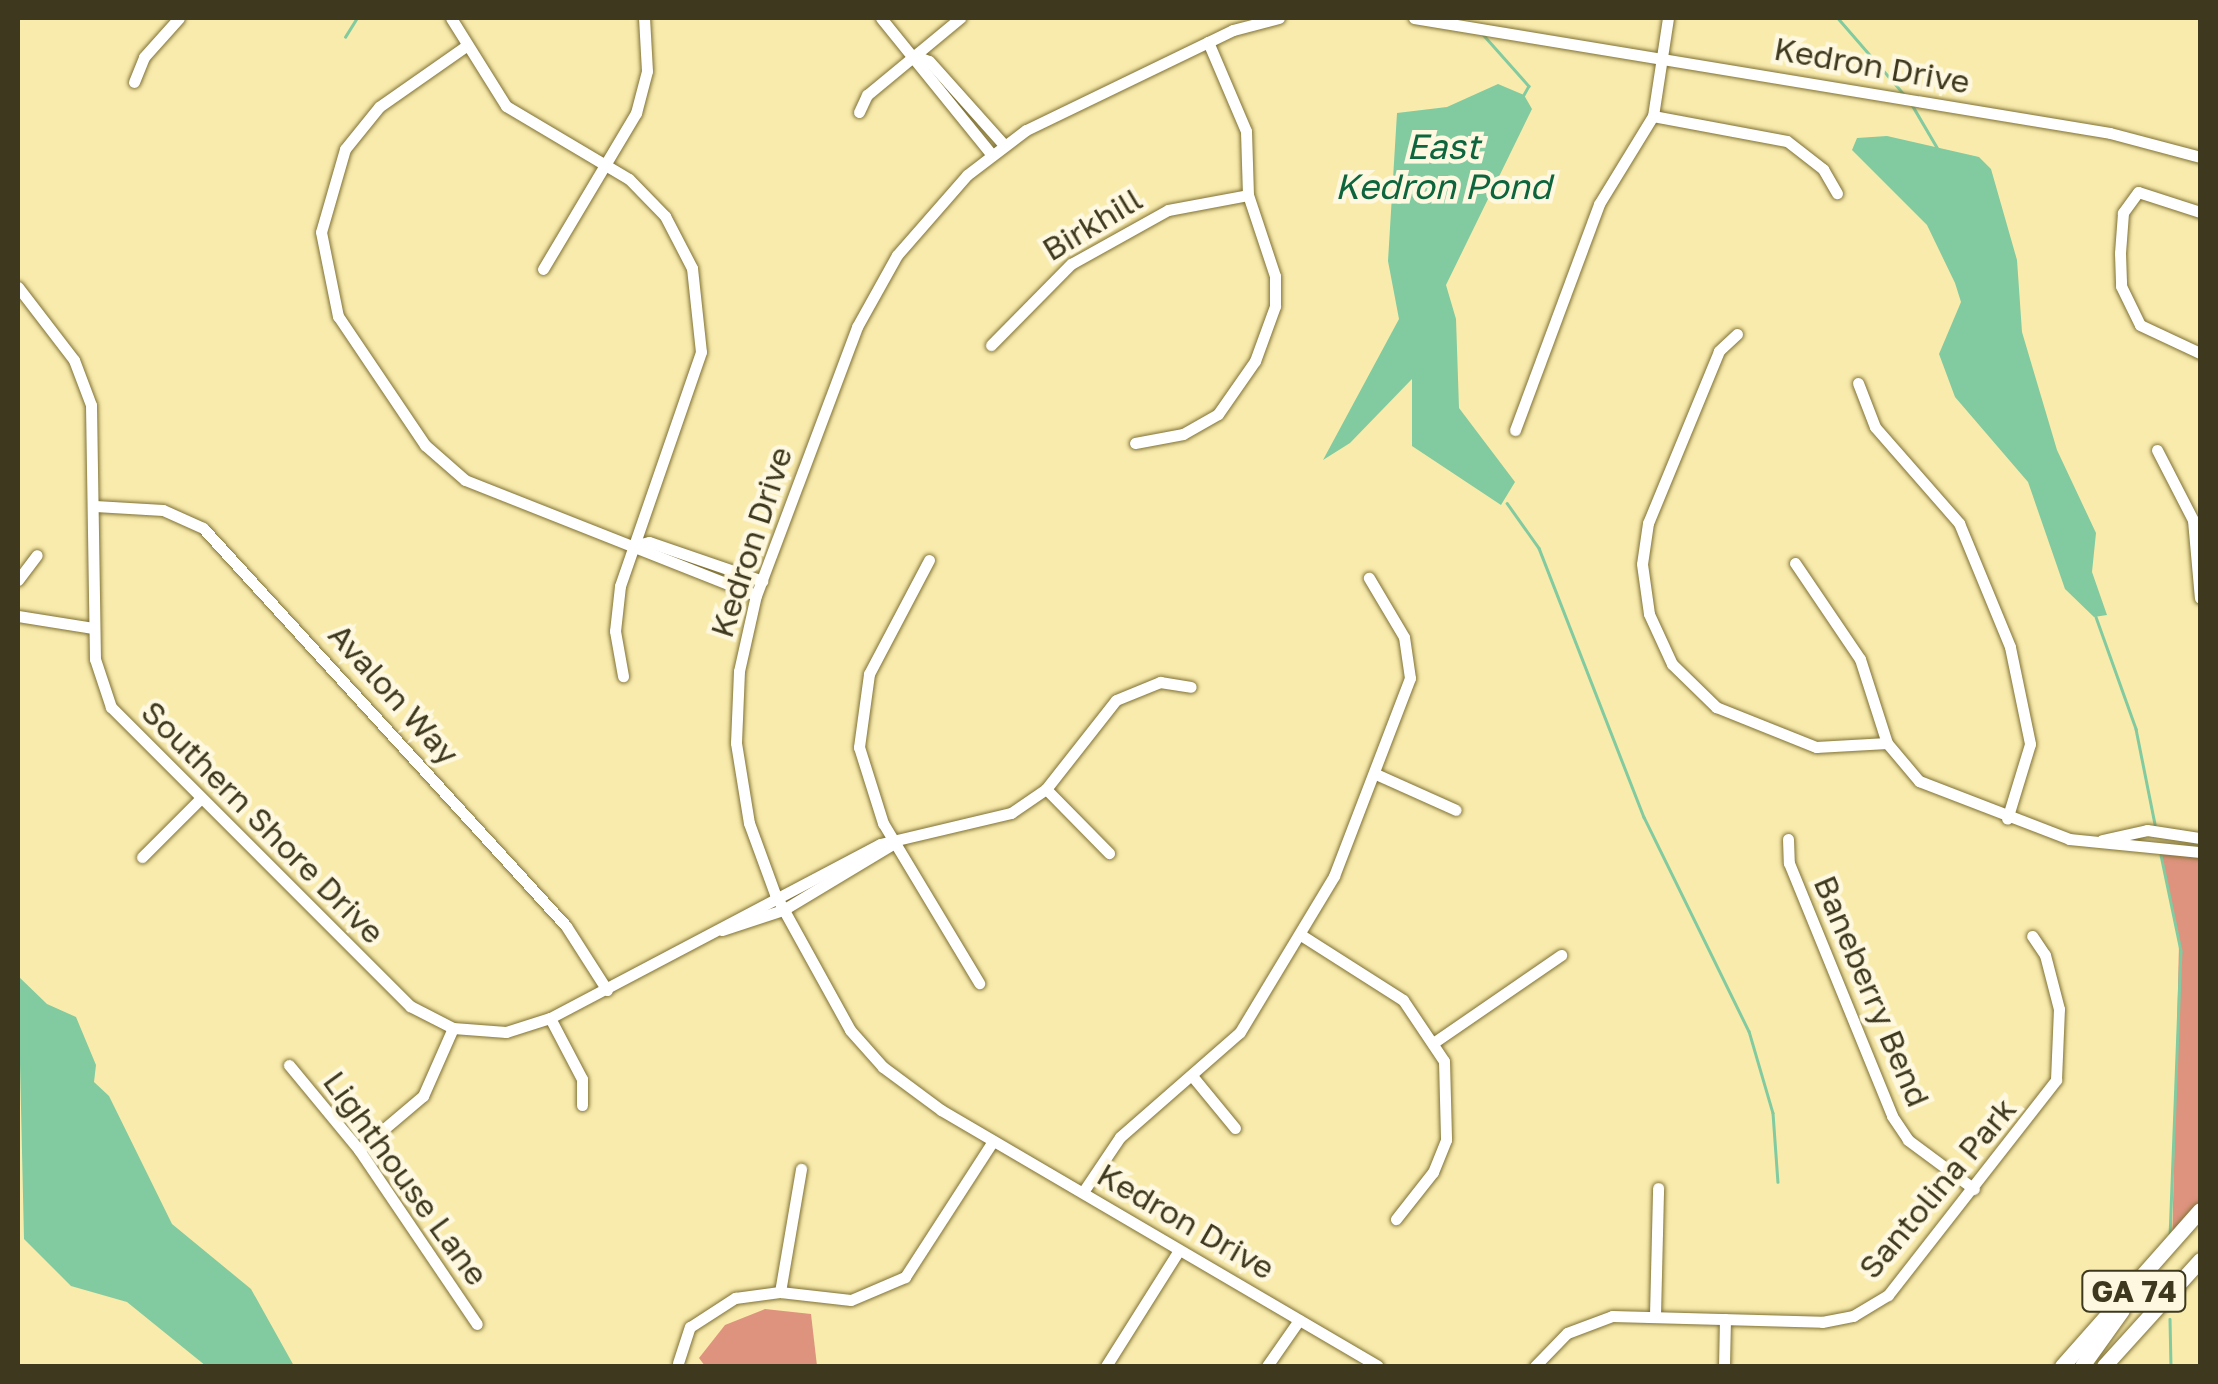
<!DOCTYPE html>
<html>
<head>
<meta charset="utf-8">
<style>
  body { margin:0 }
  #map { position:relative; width:2218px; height:1384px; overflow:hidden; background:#f9ebac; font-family:"Golos Text",sans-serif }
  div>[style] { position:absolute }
  .forest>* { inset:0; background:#dd937d }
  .water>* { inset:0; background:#82ca9f }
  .stream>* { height:2.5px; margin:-1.25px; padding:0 1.25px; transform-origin:1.25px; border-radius:1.25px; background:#82ca9f }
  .roads { filter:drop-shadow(0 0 2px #7f7135) drop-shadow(0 0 2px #7f7135) }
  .minor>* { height:11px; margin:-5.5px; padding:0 5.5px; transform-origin:5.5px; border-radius:5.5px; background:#fff }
  .major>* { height:15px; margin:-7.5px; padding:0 7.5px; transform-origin:7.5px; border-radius:7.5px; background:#fff }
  span { translate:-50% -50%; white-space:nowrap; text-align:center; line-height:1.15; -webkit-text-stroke:9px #fdf8df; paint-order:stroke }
  .shield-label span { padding:2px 8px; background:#fdf8df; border:2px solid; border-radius:8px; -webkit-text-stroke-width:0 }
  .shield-label { font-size:30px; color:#3e381f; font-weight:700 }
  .street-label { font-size:32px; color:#3e381f }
  .water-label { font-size:35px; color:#0e653d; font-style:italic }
  .frame { position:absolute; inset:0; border:20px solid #3e381f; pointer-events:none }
</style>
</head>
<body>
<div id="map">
  <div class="forest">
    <div style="clip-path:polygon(2158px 844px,2200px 852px,2200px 1210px,2172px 1248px,2179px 944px)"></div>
    <div style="clip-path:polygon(765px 1309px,811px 1314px,817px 1366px,705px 1366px,699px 1358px,725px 1325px)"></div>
  </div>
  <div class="water">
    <div style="clip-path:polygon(1498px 84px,1524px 95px,1532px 109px,1446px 285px,1456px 319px,1459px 408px,1515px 482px,1501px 505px,1412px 446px,1412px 379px,1350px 443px,1323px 460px,1399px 319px,1388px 261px,1397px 113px,1447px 107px)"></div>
    <div style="clip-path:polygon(1887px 136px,1979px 157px,1991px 169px,2017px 260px,2022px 332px,2057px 450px,2096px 533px,2092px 572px,2107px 615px,2094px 617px,2065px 589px,2028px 482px,1955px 397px,1939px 354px,1961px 302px,1955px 283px,1927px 225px,1852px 150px,1857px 138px)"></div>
    <div style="clip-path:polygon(18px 976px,47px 1004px,76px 1017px,96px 1065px,94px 1082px,109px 1096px,172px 1224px,251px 1289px,294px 1366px,206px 1366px,127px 1302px,71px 1286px,24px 1239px)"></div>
  </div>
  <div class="stream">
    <div style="left:1838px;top:18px;width:99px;rotate:49.1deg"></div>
    <div style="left:1481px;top:32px;width:72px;rotate:48.4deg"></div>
    <div style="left:1529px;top:86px;width:10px;rotate:119deg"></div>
    <div style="left:345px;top:37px;width:22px;rotate:-58deg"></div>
    <div style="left:1911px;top:103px;width:53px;rotate:59.6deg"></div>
    <div style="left:1507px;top:503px;width:55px;rotate:54.6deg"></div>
    <div style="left:1539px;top:548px;width:289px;rotate:68.7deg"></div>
    <div style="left:1644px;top:817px;width:238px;rotate:63.9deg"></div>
    <div style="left:1749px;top:1031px;width:85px;rotate:73.7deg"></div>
    <div style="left:1773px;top:1113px;width:69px;rotate:85.9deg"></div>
    <div style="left:2096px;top:617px;width:119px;rotate:70.3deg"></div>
    <div style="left:2136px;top:729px;width:97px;rotate:78.7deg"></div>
    <div style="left:2161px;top:855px;width:98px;rotate:78.2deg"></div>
    <div style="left:2181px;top:951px;width:283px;rotate:92.2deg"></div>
    <div style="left:2170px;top:1319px;width:47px;rotate:88.8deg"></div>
  </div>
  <div class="roads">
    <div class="minor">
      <div style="left:451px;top:18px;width:104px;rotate:58deg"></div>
      <div style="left:506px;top:106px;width:143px;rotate:30.7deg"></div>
      <div style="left:629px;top:179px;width:52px;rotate:45.8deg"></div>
      <div style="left:665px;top:216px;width:59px;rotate:62.6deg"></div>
      <div style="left:692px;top:268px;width:84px;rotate:83.9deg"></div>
      <div style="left:701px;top:352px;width:248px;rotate:109.1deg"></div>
      <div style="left:620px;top:586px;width:45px;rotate:96.3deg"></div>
      <div style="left:615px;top:631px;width:46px;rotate:79.9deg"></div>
      <div style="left:881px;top:18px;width:175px;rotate:51deg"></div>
      <div style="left:1279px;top:18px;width:48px;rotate:165.4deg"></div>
      <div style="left:1233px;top:30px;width:230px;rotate:154.2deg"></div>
      <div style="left:1026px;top:130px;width:74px;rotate:142.7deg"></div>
      <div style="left:967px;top:175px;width:106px;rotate:131.2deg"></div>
      <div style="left:897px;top:255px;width:82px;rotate:119.1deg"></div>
      <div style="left:857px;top:327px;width:286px;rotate:110.6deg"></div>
      <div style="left:756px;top:595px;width:78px;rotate:102.6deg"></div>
      <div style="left:739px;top:671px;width:72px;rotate:92.4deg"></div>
      <div style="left:736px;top:743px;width:81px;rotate:80.8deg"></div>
      <div style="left:749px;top:823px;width:76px;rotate:69.9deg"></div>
      <div style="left:775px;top:894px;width:155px;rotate:61.1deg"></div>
      <div style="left:850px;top:1030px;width:50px;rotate:48.3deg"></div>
      <div style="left:883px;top:1067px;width:72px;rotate:36.6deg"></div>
      <div style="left:941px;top:1110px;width:506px;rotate:30.36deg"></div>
      <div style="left:1414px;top:18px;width:705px;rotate:9.38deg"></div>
      <div style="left:2110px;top:133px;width:93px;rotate:14.9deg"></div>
      <div style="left:466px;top:46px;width:106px;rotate:145deg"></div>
      <div style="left:379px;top:107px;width:54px;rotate:129deg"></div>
      <div style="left:345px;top:149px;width:86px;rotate:106.1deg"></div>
      <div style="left:321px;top:232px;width:86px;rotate:78.6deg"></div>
      <div style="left:338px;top:316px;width:156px;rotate:56deg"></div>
      <div style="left:425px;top:445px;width:53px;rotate:41.2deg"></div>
      <div style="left:465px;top:480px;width:313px;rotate:21.6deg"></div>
      <div style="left:913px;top:55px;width:17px;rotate:21deg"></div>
      <div style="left:929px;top:61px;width:113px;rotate:48.2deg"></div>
      <div style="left:134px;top:82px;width:27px;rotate:-68deg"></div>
      <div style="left:144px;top:57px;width:52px;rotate:-48.1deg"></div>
      <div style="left:859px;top:112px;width:19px;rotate:-65deg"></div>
      <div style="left:867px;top:95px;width:121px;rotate:-39.6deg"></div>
      <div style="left:1653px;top:116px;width:136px;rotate:10.6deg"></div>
      <div style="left:1787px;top:141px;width:46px;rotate:37.9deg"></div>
      <div style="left:1823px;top:169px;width:28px;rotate:60deg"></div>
      <div style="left:2200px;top:212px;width:65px;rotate:-162.1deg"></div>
      <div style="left:2138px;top:192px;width:26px;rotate:126deg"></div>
      <div style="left:2123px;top:213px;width:40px;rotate:94.3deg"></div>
      <div style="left:2120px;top:253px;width:33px;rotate:88deg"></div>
      <div style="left:2121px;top:286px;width:43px;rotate:64deg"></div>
      <div style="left:2140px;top:325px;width:66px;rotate:25deg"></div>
      <div style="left:543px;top:269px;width:182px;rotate:-59.2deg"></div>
      <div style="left:636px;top:113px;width:43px;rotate:-75.3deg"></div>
      <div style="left:647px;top:71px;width:53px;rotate:-93.2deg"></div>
      <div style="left:18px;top:287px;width:92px;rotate:52.5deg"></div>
      <div style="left:74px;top:360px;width:48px;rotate:69.3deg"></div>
      <div style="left:91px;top:405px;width:254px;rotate:89.1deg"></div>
      <div style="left:95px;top:659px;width:51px;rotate:71.6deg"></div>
      <div style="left:111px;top:707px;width:423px;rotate:45deg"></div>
      <div style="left:410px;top:1006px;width:48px;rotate:27.1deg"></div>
      <div style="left:453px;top:1028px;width:53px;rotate:4.3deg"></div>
      <div style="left:506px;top:1032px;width:46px;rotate:-17.7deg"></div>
      <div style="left:550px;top:1018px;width:373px;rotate:-27.8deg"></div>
      <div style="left:880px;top:844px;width:135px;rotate:-13.3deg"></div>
      <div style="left:1011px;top:813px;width:42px;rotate:-34.4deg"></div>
      <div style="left:1046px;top:789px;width:113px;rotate:-51.8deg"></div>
      <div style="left:1116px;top:700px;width:48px;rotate:-22.2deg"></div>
      <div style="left:1160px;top:682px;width:31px;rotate:9deg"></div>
      <div style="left:1737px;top:334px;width:25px;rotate:137deg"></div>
      <div style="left:1719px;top:351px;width:186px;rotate:112.4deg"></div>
      <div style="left:1648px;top:523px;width:41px;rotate:98.3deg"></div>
      <div style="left:1642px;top:564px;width:50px;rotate:82deg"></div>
      <div style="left:1649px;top:614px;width:55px;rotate:65.3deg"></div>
      <div style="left:1672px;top:664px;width:62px;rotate:44.3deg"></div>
      <div style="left:1716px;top:707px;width:108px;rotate:21.8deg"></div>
      <div style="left:1816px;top:747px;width:71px;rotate:-3.2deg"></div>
      <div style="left:991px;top:345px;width:114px;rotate:-45.4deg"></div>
      <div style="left:1071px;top:264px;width:111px;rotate:-29.1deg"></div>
      <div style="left:1168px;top:210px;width:81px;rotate:-10.6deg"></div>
      <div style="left:1858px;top:383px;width:47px;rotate:68.9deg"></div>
      <div style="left:1875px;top:427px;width:128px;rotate:48.8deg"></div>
      <div style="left:1959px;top:523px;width:134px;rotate:67.6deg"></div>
      <div style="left:2010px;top:647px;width:99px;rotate:78.3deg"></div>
      <div style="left:2030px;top:744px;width:78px;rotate:107deg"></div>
      <div style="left:1515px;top:430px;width:241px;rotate:-69.6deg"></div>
      <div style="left:1599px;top:204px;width:103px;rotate:-58.5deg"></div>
      <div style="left:1653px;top:116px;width:99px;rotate:-81.3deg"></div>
      <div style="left:1135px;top:443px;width:49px;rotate:-10.6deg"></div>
      <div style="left:1183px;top:434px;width:40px;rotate:-29.7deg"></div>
      <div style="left:1218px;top:414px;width:65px;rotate:-55.1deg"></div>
      <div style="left:1255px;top:361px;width:59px;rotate:-70deg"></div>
      <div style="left:1275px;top:306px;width:30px;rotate:-90deg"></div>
      <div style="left:1275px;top:276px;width:85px;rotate:-108.4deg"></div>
      <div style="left:1248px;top:195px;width:64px;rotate:-91.8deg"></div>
      <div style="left:1246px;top:131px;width:97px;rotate:-113.1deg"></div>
      <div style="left:2157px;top:450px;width:79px;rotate:62.8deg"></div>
      <div style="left:2193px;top:520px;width:78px;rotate:84.9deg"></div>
      <div style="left:95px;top:506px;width:68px;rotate:3.4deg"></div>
      <div style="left:163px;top:510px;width:44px;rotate:24.2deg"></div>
      <div style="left:203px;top:528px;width:539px;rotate:47.63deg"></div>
      <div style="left:566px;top:926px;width:76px;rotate:57.4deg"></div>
      <div style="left:636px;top:545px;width:13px;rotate:-13deg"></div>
      <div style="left:649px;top:542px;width:120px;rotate:19deg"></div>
      <div style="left:929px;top:560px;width:129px;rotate:117.8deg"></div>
      <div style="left:869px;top:674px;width:74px;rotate:97.8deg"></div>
      <div style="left:859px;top:747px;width:80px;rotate:72.5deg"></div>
      <div style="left:883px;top:823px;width:187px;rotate:59deg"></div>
      <div style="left:1795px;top:563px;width:116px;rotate:55.9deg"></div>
      <div style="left:1860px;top:659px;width:88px;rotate:72.2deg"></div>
      <div style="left:1887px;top:743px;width:50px;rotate:49.9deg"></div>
      <div style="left:1919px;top:781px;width:161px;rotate:21.1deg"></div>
      <div style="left:2069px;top:839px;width:132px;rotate:5.7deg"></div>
      <div style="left:18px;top:580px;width:31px;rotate:-53deg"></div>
      <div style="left:18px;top:616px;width:76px;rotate:9.1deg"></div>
      <div style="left:1378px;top:775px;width:85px;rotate:24.2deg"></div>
      <div style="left:1046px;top:789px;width:90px;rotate:45.5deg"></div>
      <div style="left:1788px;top:839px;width:24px;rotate:88deg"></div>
      <div style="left:1789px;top:863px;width:273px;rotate:67.8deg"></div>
      <div style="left:1892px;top:1116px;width:29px;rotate:56deg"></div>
      <div style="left:1908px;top:1140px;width:82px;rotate:36.6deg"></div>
      <div style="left:2102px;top:840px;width:46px;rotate:-12.5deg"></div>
      <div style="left:2147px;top:830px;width:54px;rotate:8.6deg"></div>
      <div style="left:142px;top:857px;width:81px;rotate:-45deg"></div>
      <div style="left:722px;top:930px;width:64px;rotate:-18.2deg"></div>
      <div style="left:783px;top:910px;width:128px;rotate:-31deg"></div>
      <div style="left:1301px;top:935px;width:121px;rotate:32.5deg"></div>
      <div style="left:1403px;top:1000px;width:73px;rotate:56.1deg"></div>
      <div style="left:1444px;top:1061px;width:79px;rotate:88.5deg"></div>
      <div style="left:1446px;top:1140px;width:35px;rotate:112deg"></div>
      <div style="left:1433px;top:1172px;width:60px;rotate:128.2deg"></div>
      <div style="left:550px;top:1018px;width:69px;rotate:62.3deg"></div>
      <div style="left:582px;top:1079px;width:26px;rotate:90deg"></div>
      <div style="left:1436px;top:1041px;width:152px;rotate:-34.5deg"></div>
      <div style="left:289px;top:1065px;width:110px;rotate:50.5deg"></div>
      <div style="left:359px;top:1150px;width:210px;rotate:55.9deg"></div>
      <div style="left:1193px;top:1077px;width:66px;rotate:50.5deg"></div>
      <div style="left:359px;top:1150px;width:84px;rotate:-40.2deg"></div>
      <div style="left:423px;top:1096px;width:74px;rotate:-66.2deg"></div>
      <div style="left:1083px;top:1192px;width:66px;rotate:-56.1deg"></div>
      <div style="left:1120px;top:1137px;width:159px;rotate:-41.2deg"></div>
      <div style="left:1240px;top:1032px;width:182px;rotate:-58.9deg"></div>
      <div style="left:1334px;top:876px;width:212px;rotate:-69deg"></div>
      <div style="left:1410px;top:678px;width:41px;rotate:-98.3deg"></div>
      <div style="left:1404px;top:637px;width:69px;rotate:-120.7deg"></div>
      <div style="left:780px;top:1292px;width:125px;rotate:-80.3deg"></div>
      <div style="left:1655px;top:1315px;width:127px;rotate:-88.6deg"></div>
      <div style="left:678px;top:1363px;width:38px;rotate:-72deg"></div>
      <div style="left:690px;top:1327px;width:54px;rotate:-32.8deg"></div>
      <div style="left:735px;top:1298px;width:45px;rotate:-7.6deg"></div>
      <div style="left:780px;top:1292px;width:71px;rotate:6.4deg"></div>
      <div style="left:851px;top:1300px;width:59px;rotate:-23.1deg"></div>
      <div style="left:905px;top:1277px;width:162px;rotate:-57.1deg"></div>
      <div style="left:1106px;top:1366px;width:137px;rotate:-57.8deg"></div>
      <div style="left:1267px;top:1366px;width:56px;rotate:-55.2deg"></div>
      <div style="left:1535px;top:1366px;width:46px;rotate:-45.9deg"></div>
      <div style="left:1567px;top:1333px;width:48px;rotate:-20.7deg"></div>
      <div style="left:1612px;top:1316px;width:210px;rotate:1.6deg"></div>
      <div style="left:1822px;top:1322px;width:32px;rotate:-11deg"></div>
      <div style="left:1853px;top:1316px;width:41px;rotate:-31deg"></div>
      <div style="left:1888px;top:1295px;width:273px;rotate:-52deg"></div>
      <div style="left:2056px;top:1080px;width:71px;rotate:-87.6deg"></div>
      <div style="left:2059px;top:1009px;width:56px;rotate:-104.5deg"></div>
      <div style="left:2045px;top:955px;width:23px;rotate:-124deg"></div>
      <div style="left:1724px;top:1366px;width:47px;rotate:-88.8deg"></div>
    </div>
    <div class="major">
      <div style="left:2062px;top:1366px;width:208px;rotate:-48.5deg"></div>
      <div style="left:2082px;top:1366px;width:69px;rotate:-54.5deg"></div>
      <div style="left:2104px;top:1366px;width:143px;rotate:-47.8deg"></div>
    </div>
  </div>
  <div class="shield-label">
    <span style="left:2134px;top:1291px">GA 74</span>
  </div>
  <div class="street-label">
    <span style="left:1872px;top:65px;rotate:10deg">Kedron Drive</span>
    <span style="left:1092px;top:224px;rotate:-31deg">Birkhill</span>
    <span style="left:751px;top:542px;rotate:-72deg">Kedron Drive</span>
    <span style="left:394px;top:694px;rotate:48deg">Avalon Way</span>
    <span style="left:263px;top:822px;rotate:45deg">Southern Shore Drive</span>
    <span style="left:1872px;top:991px;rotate:67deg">Baneberry Bend</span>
    <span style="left:406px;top:1178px;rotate:54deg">Lighthouse Lane</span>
    <span style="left:1937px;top:1188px;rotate:-50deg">Santolina Park</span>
    <span style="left:1186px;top:1221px;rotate:30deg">Kedron Drive</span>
  </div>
  <div class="water-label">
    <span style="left:1443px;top:166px">East<br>Kedron Pond</span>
  </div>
  <div class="frame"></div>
</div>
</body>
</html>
